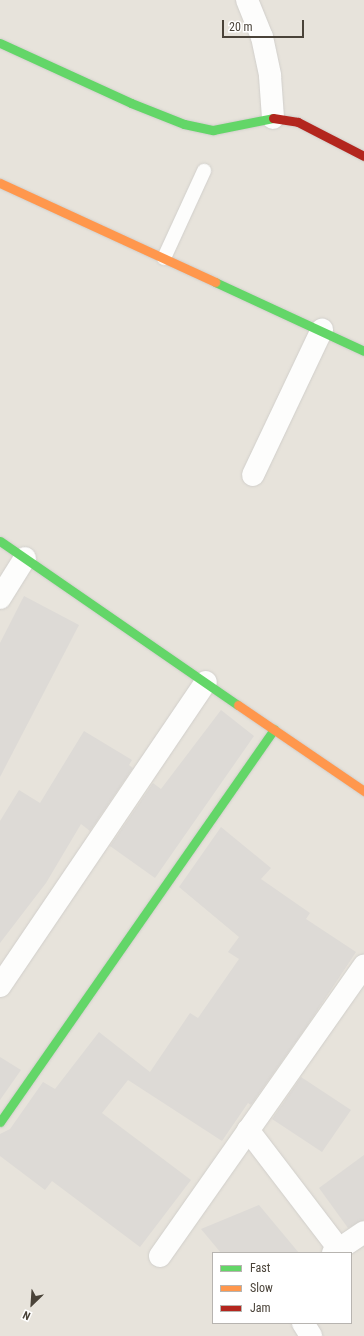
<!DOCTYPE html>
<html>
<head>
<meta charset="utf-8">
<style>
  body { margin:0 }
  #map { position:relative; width:364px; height:1336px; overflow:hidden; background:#f3f1ee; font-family:"Roboto Condensed",sans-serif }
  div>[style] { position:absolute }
  .residential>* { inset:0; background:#e7e3db }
  .building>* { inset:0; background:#dddad6 }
  .roads { filter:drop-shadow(0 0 1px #d1cfcb) drop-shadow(0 0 1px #d1cfcb) }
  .lane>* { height:14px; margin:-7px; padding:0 7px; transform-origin:7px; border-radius:7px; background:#fdfdfc }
  .street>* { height:22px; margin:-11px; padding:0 11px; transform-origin:11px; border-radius:11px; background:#fdfdfc }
  .fast>* { height:9px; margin:-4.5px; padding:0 4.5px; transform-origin:4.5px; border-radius:4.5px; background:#63d668 }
  .slow>* { height:9px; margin:-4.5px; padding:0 4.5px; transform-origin:4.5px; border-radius:4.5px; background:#ff974d }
  .jam>* { height:9px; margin:-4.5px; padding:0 4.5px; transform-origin:4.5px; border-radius:4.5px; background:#b3261e }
  span { translate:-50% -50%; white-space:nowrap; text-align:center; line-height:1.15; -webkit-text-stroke:3px #fff; paint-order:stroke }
  .legend { position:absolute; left:212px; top:1252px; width:140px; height:72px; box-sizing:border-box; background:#fff; border:1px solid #b7b4b0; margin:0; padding:5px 7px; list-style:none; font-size:12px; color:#4a4339 }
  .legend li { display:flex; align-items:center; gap:8px; height:20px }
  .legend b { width:20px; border:1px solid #b7b4b0 }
  .north { position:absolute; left:12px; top:1284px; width:40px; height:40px; -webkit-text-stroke:3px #fff; paint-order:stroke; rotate:205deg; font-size:11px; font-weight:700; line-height:16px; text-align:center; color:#4a4339 }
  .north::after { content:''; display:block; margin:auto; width:14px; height:18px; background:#4a4339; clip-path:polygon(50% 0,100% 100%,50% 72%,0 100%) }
  .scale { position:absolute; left:222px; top:20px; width:82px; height:18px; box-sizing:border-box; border:2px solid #4a4339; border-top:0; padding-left:5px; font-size:12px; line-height:14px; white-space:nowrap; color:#4a4339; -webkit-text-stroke:3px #fff; paint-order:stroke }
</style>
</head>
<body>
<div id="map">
  <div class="residential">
    <div style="clip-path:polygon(evenodd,0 0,364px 0,364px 1336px,0 1336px,0 0,213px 1253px,351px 1253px,351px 1323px,213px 1323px,213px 1253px)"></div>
  </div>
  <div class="building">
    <div style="clip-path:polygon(24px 596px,79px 625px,0 777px,0 643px)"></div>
    <div style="clip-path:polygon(221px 710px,254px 736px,155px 878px,110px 846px,153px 783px,161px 789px)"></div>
    <div style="clip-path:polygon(84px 731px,132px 760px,129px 765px,133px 768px,90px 831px,81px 824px,46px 883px,0 943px,0 821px,19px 790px,40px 803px)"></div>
    <div style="clip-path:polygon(221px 827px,271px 868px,261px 879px,310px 913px,306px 919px,356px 952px,307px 1026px,251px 1105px,248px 1103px,222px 1141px,128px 1080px,102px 1113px,191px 1180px,140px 1247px,52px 1181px,45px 1190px,0 1156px,0 1134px,10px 1129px,43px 1082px,55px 1089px,99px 1032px,150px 1072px,190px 1013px,198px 1018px,239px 959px,228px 952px,239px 937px,179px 887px)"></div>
    <div style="clip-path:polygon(0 1057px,21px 1070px,0 1100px)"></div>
    <div style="clip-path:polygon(301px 1077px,351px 1110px,322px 1152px,272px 1119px)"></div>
    <div style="clip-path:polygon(364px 1155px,364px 1220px,348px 1228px,319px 1188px)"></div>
    <div style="clip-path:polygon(259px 1205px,299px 1253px,221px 1253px,201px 1229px)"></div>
  </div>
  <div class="roads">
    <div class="lane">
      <div style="left:164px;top:258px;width:96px;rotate:-65.3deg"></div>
    </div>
    <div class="street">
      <div style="left:247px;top:0;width:40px;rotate:68deg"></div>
      <div style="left:262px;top:37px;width:40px;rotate:78deg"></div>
      <div style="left:270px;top:76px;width:42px;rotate:85.9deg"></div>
      <div style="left:253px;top:475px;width:161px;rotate:-64.6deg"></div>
      <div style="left:0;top:598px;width:47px;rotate:-58deg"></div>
      <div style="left:0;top:986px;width:367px;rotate:-55.9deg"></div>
      <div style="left:248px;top:1130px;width:150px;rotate:52.6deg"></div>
      <div style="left:333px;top:1253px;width:37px;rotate:-34deg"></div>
      <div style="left:160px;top:1256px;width:355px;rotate:-54.9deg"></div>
      <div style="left:303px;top:1323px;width:15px;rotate:58deg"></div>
    </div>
    <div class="fast">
      <div style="left:0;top:43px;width:144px;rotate:24.6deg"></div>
      <div style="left:131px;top:103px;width:57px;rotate:21.6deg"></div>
      <div style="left:184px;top:124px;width:30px;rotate:12deg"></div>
      <div style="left:213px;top:130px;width:61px;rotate:-11.3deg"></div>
      <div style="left:215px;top:282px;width:164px;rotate:24.8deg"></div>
      <div style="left:0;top:541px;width:289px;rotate:34.6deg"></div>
      <div style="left:0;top:1122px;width:479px;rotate:-55.1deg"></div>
    </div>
    <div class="slow">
      <div style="left:0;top:183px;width:237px;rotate:24.7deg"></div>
      <div style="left:238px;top:705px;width:153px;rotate:34.3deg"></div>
    </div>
    <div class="jam">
      <div style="left:273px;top:118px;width:25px;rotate:9deg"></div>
      <div style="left:298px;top:122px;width:74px;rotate:27.3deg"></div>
    </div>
  </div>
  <ul class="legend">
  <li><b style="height:5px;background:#63d668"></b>Fast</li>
  <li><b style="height:5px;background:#ff974d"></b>Slow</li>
  <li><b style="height:5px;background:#b3261e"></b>Jam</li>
  </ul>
  <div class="north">N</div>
  <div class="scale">20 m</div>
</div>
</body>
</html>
